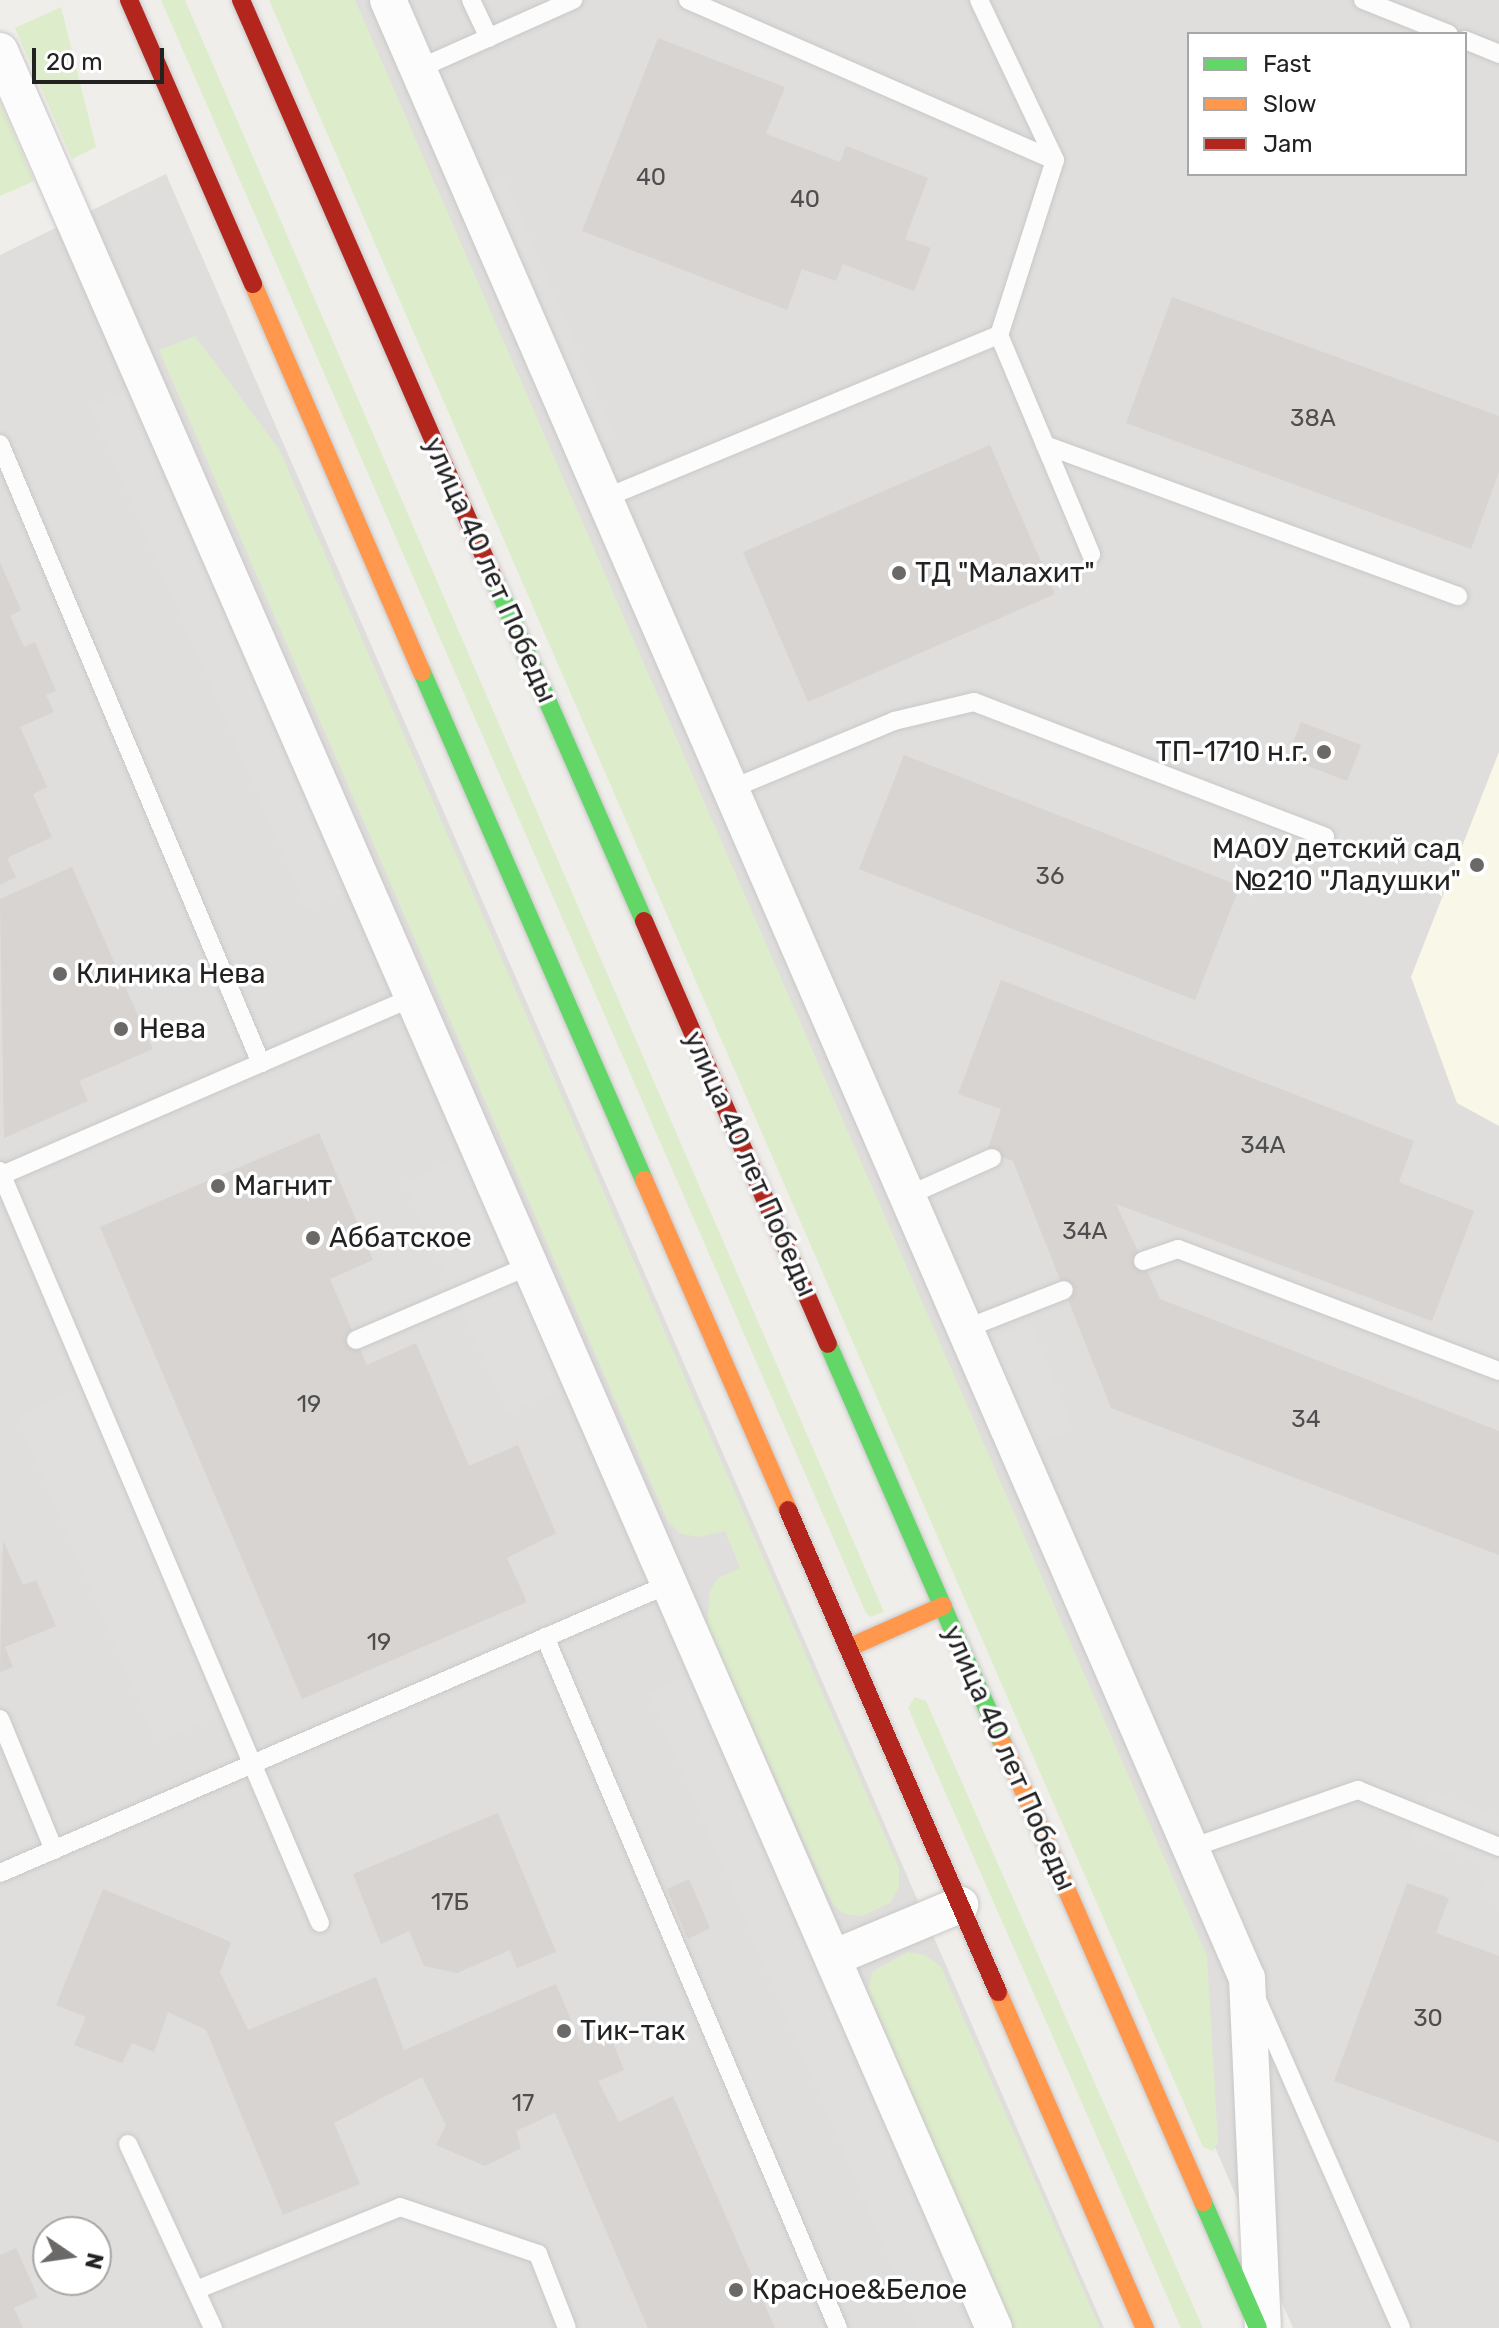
<!DOCTYPE html>
<html>
<head>
<meta charset="utf-8">
<style>
  body { margin:0 }
  #map { position:relative; width:1499px; height:2328px; overflow:hidden; background:#f0eeeb; font-family:Rubik,sans-serif }
  div>[style] { position:absolute }
  .residential>* { inset:0; background:#dfdedc }
  .education>* { inset:0; background:#f8f7e8 }
  .grass>* { inset:0; background:#ddeccb }
  .parking>* { inset:0; background:#e0dfde }
  .building>* { inset:0; background:#d7d4d2 }
  .roads { filter:drop-shadow(0 0 2px #c9c8c7) drop-shadow(0 0 2px #c9c8c7) }
  .lane>* { height:18px; margin:-9px; padding:0 9px; transform-origin:9px; border-radius:9px; background:#fdfcfc }
  .street>* { height:36px; margin:-18px; padding:0 18px; transform-origin:18px; border-radius:18px; background:#fdfcfc }
  .fast>* { height:18px; margin:-9px; padding:0 9px; transform-origin:9px; border-radius:9px; background:#63d668 }
  .slow>* { height:18px; margin:-9px; padding:0 9px; transform-origin:9px; border-radius:9px; background:#ff974d }
  .jam>* { height:18px; margin:-9px; padding:0 9px; transform-origin:9px; border-radius:9px; background:#b3261e }
  .dots>* { width:22px; height:22px; translate:-50% -50%; box-sizing:border-box; border:4px solid #fff; border-radius:50% }
  span { translate:-50% -50%; white-space:nowrap; text-align:center; line-height:1.15; -webkit-text-stroke:7px #fff; paint-order:stroke }
  .number-label { font-size:24px; color:#4f4e4e }
  .number-label span { -webkit-text-stroke-width:0 }
  .street-label { font-size:28px; color:#222 }
  .poi-label { font-size:28px; color:#222 }
  .left { translate:0 -50%; text-align:left }
  .right { translate:-100% -50%; text-align:right }
  .legend { position:absolute; left:1187px; top:32px; width:280px; height:144px; box-sizing:border-box; background:#fff; border:2px solid #a7a7a7; margin:0; padding:10px 14px; list-style:none; font-size:24px; color:#222 }
  .legend li { display:flex; align-items:center; gap:16px; height:40px }
  .legend b { width:40px; border:2px solid #a7a7a7 }
  .north { position:absolute; left:32px; top:2216px; width:80px; height:80px; box-sizing:border-box; background:#fff; border:2px solid #a7a7a7; border-radius:50%; rotate:103deg; font-size:22px; font-weight:700; line-height:32px; text-align:center; color:#222 }
  .north::after { content:''; display:block; margin:auto; width:28px; height:36px; background:#6a6968; clip-path:polygon(50% 0,100% 100%,50% 72%,0 100%) }
  .scale { position:absolute; left:32px; top:48px; width:132px; height:36px; box-sizing:border-box; border:4px solid #222; border-top:0; padding-left:10px; font-size:24px; line-height:28px; white-space:nowrap; color:#222; -webkit-text-stroke:6px #fff; paint-order:stroke }
</style>
</head>
<body>
<div id="map">
  <div class="residential">
    <div style="clip-path:polygon(evenodd,288px 0,1499px 0,1499px 2328px,1293px 2328px,288px 0,1189px 34px,1465px 34px,1465px 174px,1189px 174px,1189px 34px)"></div>
    <div style="clip-path:polygon(evenodd,166px 174px,1104px 2328px,0 2328px,0 255px,166px 174px,48px 2232px,96px 2232px,96px 2280px,48px 2280px,48px 2232px)"></div>
  </div>
  <div class="education">
    <div style="clip-path:polygon(1499px 752px,1499px 1126px,1457px 1103px,1411px 977px)"></div>
  </div>
  <div class="grass">
    <div style="clip-path:polygon(161px 0,185px 0,884px 1612px,871px 1617px,866px 1613px)"></div>
    <div style="clip-path:polygon(269px 0,355px 0,1207px 1956px,1218px 2142px,1213px 2151px,1203px 2147px)"></div>
    <div style="clip-path:polygon(61px 7px,96px 147px,72px 159px,15px 28px)"></div>
    <div style="clip-path:polygon(0 102px,34px 181px,0 196px)"></div>
    <div style="clip-path:polygon(195px 336px,279px 449px,899px 1868px,899px 1888px,890px 1903px,862px 1916px,845px 1914px,833px 1905px,707px 1625px,710px 1590px,718px 1578px,740px 1568px,725px 1531px,699px 1537px,681px 1534px,668px 1522px,159px 350px)"></div>
    <div style="clip-path:polygon(915px 1697px,926px 1701px,1203px 2328px,1181px 2328px,908px 1708px)"></div>
    <div style="clip-path:polygon(907px 1952px,925px 1955px,941px 1967px,1100px 2328px,1012px 2328px,868px 1990px,872px 1972px)"></div>
  </div>
  <div class="parking">
    <div style="clip-path:polygon(503px 175px,616px 439px,591px 450px,478px 186px)"></div>
    <div style="clip-path:polygon(144px 381px,364px 883px,307px 909px,91px 407px)"></div>
    <div style="clip-path:polygon(479px 1147px,581px 1380px,508px 1413px,405px 1183px)"></div>
    <div style="clip-path:polygon(1031px 1324px,1073px 1429px,1030px 1447px,987px 1341px)"></div>
    <div style="clip-path:polygon(91px 1382px,232px 1709px,157px 1743px,18px 1418px)"></div>
    <div style="clip-path:polygon(709px 1668px,989px 2328px,919px 2328px,649px 1693px)"></div>
    <div style="clip-path:polygon(1430px 1790px,1499px 1817px,1499px 1905px,1479px 1897px,1490px 1868px,1412px 1838px)"></div>
  </div>
  <div class="building">
    <div style="clip-path:polygon(658px 38px,785px 87px,766px 134px,840px 162px,846px 146px,928px 178px,905px 239px,931px 248px,914px 291px,843px 264px,836px 281px,802px 269px,787px 310px,582px 231px)"></div>
    <div style="clip-path:polygon(1172px 297px,1499px 416px,1499px 472px,1471px 549px,1126px 423px)"></div>
    <div style="clip-path:polygon(990px 445px,1055px 594px,808px 702px,743px 552px)"></div>
    <div style="clip-path:polygon(0 562px,21px 610px,10px 616px,24px 647px,35px 642px,56px 691px,46px 695px,54px 712px,20px 727px,47px 787px,33px 794px,52px 837px,7px 858px,16px 877px,0 885px)"></div>
    <div style="clip-path:polygon(1301px 722px,1361px 745px,1347px 781px,1287px 758px)"></div>
    <div style="clip-path:polygon(904px 755px,1240px 886px,1195px 1000px,859px 869px)"></div>
    <div style="clip-path:polygon(72px 867px,153px 1049px,79px 1081px,88px 1101px,4px 1138px,0 899px)"></div>
    <div style="clip-path:polygon(1001px 980px,1414px 1141px,1399px 1182px,1474px 1211px,1432px 1321px,1116px 1204px,1160px 1299px,1499px 1431px,1499px 1555px,1111px 1408px,1013px 1161px,987px 1151px,1001px 1109px,958px 1094px)"></div>
    <div style="clip-path:polygon(319px 1133px,373px 1260px,330px 1279px,367px 1365px,416px 1343px,469px 1466px,518px 1445px,556px 1533px,507px 1558px,527px 1602px,302px 1699px,100px 1227px)"></div>
    <div style="clip-path:polygon(3px 1540px,23px 1585px,36px 1580px,56px 1626px,5px 1647px,13px 1667px,0 1672px)"></div>
    <div style="clip-path:polygon(498px 1813px,556px 1952px,517px 1968px,510px 1950px,457px 1973px,424px 1966px,409px 1931px,381px 1944px,353px 1874px)"></div>
    <div style="clip-path:polygon(689px 1879px,710px 1928px,688px 1939px,667px 1889px)"></div>
    <div style="clip-path:polygon(1407px 1883px,1449px 1898px,1436px 1933px,1499px 1956px,1499px 2142px,1334px 2081px)"></div>
    <div style="clip-path:polygon(103px 1889px,231px 1942px,220px 1972px,248px 2030px,376px 1977px,404px 2050px,556px 1984px,580px 2041px,607px 2028px,624px 2070px,598px 2081px,619px 2122px,673px 2096px,775px 2328px,648px 2328px,555px 2113px,516px 2131px,521px 2148px,485px 2166px,436px 2145px,446px 2125px,422px 2077px,334px 2123px,360px 2184px,283px 2215px,206px 2030px,168px 2012px,154px 2052px,132px 2043px,122px 2063px,74px 2045px,86px 2017px,56px 2005px)"></div>
    <div style="clip-path:polygon(16px 2248px,38px 2297px,14px 2308px,23px 2328px,0 2328px,0 2255px)"></div>
  </div>
  <div class="roads">
    <div class="lane">
      <div style="left:471px;top:0;width:42px;rotate:64.7deg"></div>
      <div style="left:688px;top:0;width:400px;rotate:23.6deg"></div>
      <div style="left:979px;top:0;width:177px;rotate:64.6deg"></div>
      <div style="left:1055px;top:160px;width:184px;rotate:107.7deg"></div>
      <div style="left:999px;top:335px;width:238px;rotate:67.2deg"></div>
      <div style="left:1363px;top:0;width:92px;rotate:21.6deg"></div>
      <div style="left:1465px;top:40px;width:37px;rotate:22deg"></div>
      <div style="left:418px;top:69px;width:170px;rotate:-24deg"></div>
      <div style="left:0;top:444px;width:672px;rotate:67.14deg"></div>
      <div style="left:1045px;top:445px;width:440px;rotate:20.1deg"></div>
      <div style="left:605px;top:498px;width:426px;rotate:-22.5deg"></div>
      <div style="left:731px;top:789px;width:177px;rotate:-22.6deg"></div>
      <div style="left:894px;top:721px;width:82px;rotate:-13.4deg"></div>
      <div style="left:974px;top:702px;width:376px;rotate:21deg"></div>
      <div style="left:0;top:1171px;width:817px;rotate:66.95deg"></div>
      <div style="left:0;top:1176px;width:451px;rotate:-23.4deg"></div>
      <div style="left:909px;top:1195px;width:91px;rotate:-24deg"></div>
      <div style="left:1143px;top:1261px;width:37px;rotate:-19deg"></div>
      <div style="left:1178px;top:1249px;width:343px;rotate:20.8deg"></div>
      <div style="left:967px;top:1328px;width:104px;rotate:-21.4deg"></div>
      <div style="left:356px;top:1340px;width:190px;rotate:-23.2deg"></div>
      <div style="left:545px;top:1637px;width:751px;rotate:67.02deg"></div>
      <div style="left:0;top:1719px;width:142px;rotate:67.6deg"></div>
      <div style="left:1191px;top:1848px;width:177px;rotate:-19.2deg"></div>
      <div style="left:1358px;top:1790px;width:152px;rotate:22deg"></div>
      <div style="left:0;top:1873px;width:729px;rotate:-23.36deg"></div>
      <div style="left:1258px;top:2002px;width:356px;rotate:66.3deg"></div>
      <div style="left:128px;top:2144px;width:203px;rotate:65.2deg"></div>
      <div style="left:196px;top:2290px;width:220px;rotate:-22.1deg"></div>
      <div style="left:400px;top:2207px;width:146px;rotate:18.8deg"></div>
      <div style="left:538px;top:2254px;width:79px;rotate:68.6deg"></div>
    </div>
    <div class="street">
      <div style="left:388px;top:0;width:2156px;rotate:66.53deg"></div>
      <div style="left:1247px;top:1978px;width:348px;rotate:87.4deg"></div>
      <div style="left:0;top:51px;width:2485px;rotate:66.42deg"></div>
      <div style="left:833px;top:1958px;width:138px;rotate:-22.7deg"></div>
    </div>
    <div class="fast">
      <div style="left:494px;top:579px;width:373px;rotate:66.3deg"></div>
      <div style="left:422px;top:672px;width:554px;rotate:66.39deg"></div>
      <div style="left:828px;top:1344px;width:437px;rotate:66.4deg"></div>
      <div style="left:1203px;top:2202px;width:137px;rotate:66.4deg"></div>
    </div>
    <div class="slow">
      <div style="left:253px;top:284px;width:423px;rotate:66.5deg"></div>
      <div style="left:644px;top:1180px;width:360px;rotate:66.4deg"></div>
      <div style="left:848px;top:1648px;width:104px;rotate:-23.9deg"></div>
      <div style="left:1003px;top:1744px;width:500px;rotate:66.4deg"></div>
      <div style="left:998px;top:1992px;width:367px;rotate:66.4deg"></div>
    </div>
    <div class="jam">
      <div style="left:129px;top:0;width:310px;rotate:66.4deg"></div>
      <div style="left:241px;top:0;width:632px;rotate:66.4deg"></div>
      <div style="left:644px;top:921px;width:461px;rotate:66.5deg"></div>
      <div style="left:788px;top:1510px;width:526px;rotate:66.46deg"></div>
    </div>
  </div>
  <div class="dots">
    <div style="left:899px;top:573px;background:#6a6968"></div>
    <div style="left:1324px;top:752px;background:#6a6968"></div>
    <div style="left:1477px;top:865px;background:#6a6968"></div>
    <div style="left:60px;top:974px;background:#6a6968"></div>
    <div style="left:121px;top:1029px;background:#6a6968"></div>
    <div style="left:218px;top:1186px;background:#6a6968"></div>
    <div style="left:313px;top:1238px;background:#6a6968"></div>
    <div style="left:564px;top:2031px;background:#6a6968"></div>
    <div style="left:736px;top:2290px;background:#6a6968"></div>
  </div>
  <div class="number-label">
    <span style="left:651px;top:178px">40</span>
    <span style="left:805px;top:200px">40</span>
    <span style="left:1313px;top:419px">38А</span>
    <span style="left:1050px;top:877px">36</span>
    <span style="left:1263px;top:1146px">34А</span>
    <span style="left:1085px;top:1232px">34А</span>
    <span style="left:309px;top:1405px">19</span>
    <span style="left:1306px;top:1420px">34</span>
    <span style="left:379px;top:1643px">19</span>
    <span style="left:450px;top:1903px">17Б</span>
    <span style="left:1428px;top:2019px">30</span>
    <span style="left:523px;top:2104px">17</span>
  </div>
  <div class="street-label">
    <span style="left:490px;top:570px;rotate:66deg">улица 40 лет Победы</span>
    <span style="left:750px;top:1164px;rotate:66deg">улица 40 лет Победы</span>
    <span style="left:1009px;top:1758px;rotate:66deg">улица 40 лет Победы</span>
  </div>
  <div class="poi-label">
    <span class="left" style="left:915px;top:573px">ТД "Малахит"</span>
    <span class="right" style="left:1308px;top:752px">ТП-1710 н.г.</span>
    <span class="right" style="left:1461px;top:865px">МАОУ детский сад<br>№210 "Ладушки"</span>
    <span class="left" style="left:76px;top:974px">Клиника Нева</span>
    <span class="left" style="left:139px;top:1029px">Нева</span>
    <span class="left" style="left:234px;top:1186px">Магнит</span>
    <span class="left" style="left:329px;top:1238px">Аббатское</span>
    <span class="left" style="left:580px;top:2031px">Тик-так</span>
    <span class="left" style="left:752px;top:2290px">Красное&amp;Белое</span>
  </div>
  <ul class="legend">
  <li><b style="height:10px;background:#63d668"></b>Fast</li>
  <li><b style="height:10px;background:#ff974d"></b>Slow</li>
  <li><b style="height:10px;background:#b3261e"></b>Jam</li>
  </ul>
  <div class="north">N</div>
  <div class="scale">20 m</div>
</div>
</body>
</html>
